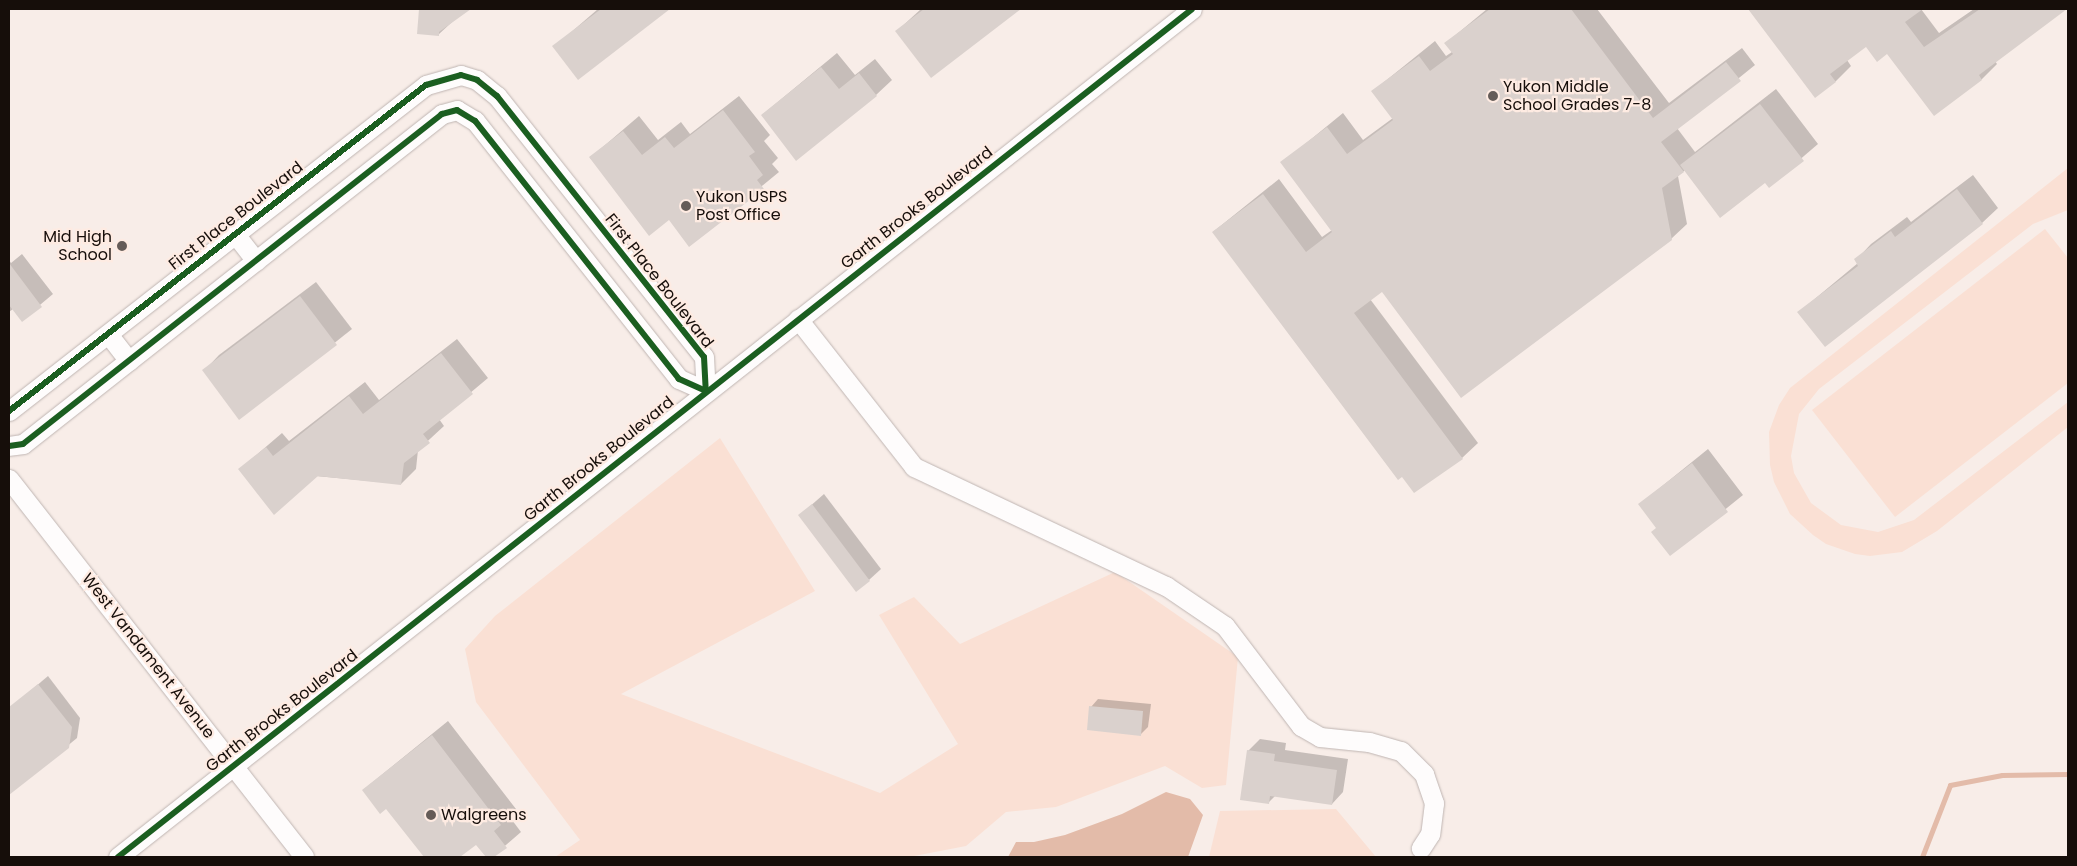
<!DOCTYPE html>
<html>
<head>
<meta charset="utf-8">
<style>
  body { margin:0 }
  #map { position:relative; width:2077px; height:866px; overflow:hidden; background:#f8ede8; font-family:Poppins,sans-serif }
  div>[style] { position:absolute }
  .green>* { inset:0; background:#fae0d4 }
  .water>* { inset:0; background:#e3bba9 }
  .shadow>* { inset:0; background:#0003 }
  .stream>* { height:5px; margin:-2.5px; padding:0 2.5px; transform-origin:2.5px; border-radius:2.5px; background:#e3bba9 }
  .building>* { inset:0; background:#dad1cd }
  .roads { filter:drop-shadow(0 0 1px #bfb5b2) drop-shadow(0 0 1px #bfb5b2) }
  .minor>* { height:19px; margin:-9.5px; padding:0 9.5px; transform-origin:9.5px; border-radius:9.5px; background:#fefcfc }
  .cycleway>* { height:6px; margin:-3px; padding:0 3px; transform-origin:3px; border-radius:3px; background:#1b5e20 }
  .dots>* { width:14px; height:14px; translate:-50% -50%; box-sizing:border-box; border:2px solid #feebe2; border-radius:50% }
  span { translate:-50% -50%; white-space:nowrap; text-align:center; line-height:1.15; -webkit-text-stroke:4.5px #feebe2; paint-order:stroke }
  .poi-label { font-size:16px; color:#160e0a }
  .left { translate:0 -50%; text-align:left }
  .right { translate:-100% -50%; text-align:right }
  .street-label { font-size:16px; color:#160e0a }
  .frame { position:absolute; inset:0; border:10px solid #160e0a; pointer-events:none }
</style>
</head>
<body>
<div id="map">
  <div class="green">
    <div style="clip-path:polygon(2068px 168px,2068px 210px,2033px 224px,1819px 389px,1799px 414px,1791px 456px,1794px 473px,1811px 503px,1841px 525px,1878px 532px,1914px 520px,2068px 402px,2068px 427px,1937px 531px,1902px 552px,1870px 556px,1855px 554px,1826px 544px,1813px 535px,1790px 514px,1774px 482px,1770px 465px,1769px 432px,1779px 405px,1790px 388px)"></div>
    <div style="clip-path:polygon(2045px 229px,2068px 258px,2068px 383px,1895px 517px,1812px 410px)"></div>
    <div style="clip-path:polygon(720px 438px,815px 591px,621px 694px,880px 793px,958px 744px,879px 615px,914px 597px,960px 644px,1115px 572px,1238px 657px,1226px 785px,1202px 788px,1165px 766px,1056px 807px,1006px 812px,966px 846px,909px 857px,555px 857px,580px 840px,476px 702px,465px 649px,495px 616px)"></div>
    <div style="clip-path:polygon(1336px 809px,1376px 857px,1209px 857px,1220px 811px)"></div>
  </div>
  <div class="water">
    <div style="clip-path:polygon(1166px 792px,1190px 799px,1203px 815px,1188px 857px,1008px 857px,1016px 842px,1034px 842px,1065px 835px,1122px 814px)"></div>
  </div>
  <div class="shadow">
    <div style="clip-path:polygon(402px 9px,466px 9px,438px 35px,420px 10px)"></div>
    <div style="clip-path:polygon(598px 9px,668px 9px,578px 78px,554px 47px)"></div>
    <div style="clip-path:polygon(921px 9px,1019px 9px,931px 76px,897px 31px)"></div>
    <div style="clip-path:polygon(1487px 9px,1597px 9px,1669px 103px,1742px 48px,1755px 65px,1677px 128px,1695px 152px,1776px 89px,1818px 144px,1769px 186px,1765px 181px,1685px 170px,1678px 176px,1687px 224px,1671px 239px,1382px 290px,1370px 299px,1478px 443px,1462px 458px,1213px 232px,1279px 179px,1322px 237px,1332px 230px,1282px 163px,1343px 113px,1363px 140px,1393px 118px,1373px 91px,1435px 41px,1446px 56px,1452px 52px,1446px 43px)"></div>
    <div style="clip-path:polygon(1750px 9px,1921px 9px,1939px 33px,1974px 9px,2065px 9px,1995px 61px,1997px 64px,1982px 79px,1934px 114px,1887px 52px,1866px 46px,1847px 60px,1851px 66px,1836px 81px,1815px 96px)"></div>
    <div style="clip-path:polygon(837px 53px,855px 75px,875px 59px,892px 80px,876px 95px,762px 115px)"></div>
    <div style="clip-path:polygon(739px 96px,770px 135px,764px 141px,778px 158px,772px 164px,779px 172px,690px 245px,669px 218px,590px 158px,639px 116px,658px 140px,681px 122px,690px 134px)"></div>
    <div style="clip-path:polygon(1973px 175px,1998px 208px,1982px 223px,1799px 312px,1858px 263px,1856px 260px,1871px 244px,1907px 217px,1911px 222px)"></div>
    <div style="clip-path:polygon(22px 254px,53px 294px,22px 320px,13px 309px,9px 312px,9px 260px,11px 263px)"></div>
    <div style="clip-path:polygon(316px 282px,352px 329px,240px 418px,204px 371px,219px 355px)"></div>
    <div style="clip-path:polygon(457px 339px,488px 378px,439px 419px,444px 426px,418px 450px,416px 469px,401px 484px,240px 469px,282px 433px,289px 441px,365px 382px,379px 400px)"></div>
    <div style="clip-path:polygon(1708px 449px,1743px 495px,1670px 554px,1657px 528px,1640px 504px)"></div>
    <div style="clip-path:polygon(824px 494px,881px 569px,869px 580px,800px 515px)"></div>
    <div style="clip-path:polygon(48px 676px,80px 718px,77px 738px,9px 794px,9px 709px)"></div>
    <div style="clip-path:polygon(1098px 699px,1151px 704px,1148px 727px,1141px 734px,1091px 707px)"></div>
    <div style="clip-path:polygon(448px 721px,516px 809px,509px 816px,521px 832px,492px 857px,488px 857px,477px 843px,458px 857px,425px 857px,387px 808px,363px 790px)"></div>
    <div style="clip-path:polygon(1260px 739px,1286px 743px,1285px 750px,1348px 759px,1343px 792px,1332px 804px,1276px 795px,1269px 802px,1248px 751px)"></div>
  </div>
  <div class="stream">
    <div style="left:1922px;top:857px;width:77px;rotate:-68.7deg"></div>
    <div style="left:1950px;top:785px;width:53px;rotate:-10.9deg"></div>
    <div style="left:2002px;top:775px;width:66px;rotate:-0.9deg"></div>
  </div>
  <div class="building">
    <div style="clip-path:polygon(419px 9px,471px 9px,439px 32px,439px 36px,417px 34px)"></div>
    <div style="clip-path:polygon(601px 9px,670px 9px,578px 80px,552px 46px)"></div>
    <div style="clip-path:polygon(924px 9px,1021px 9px,931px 78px,895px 31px)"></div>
    <div style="clip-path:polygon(1490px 9px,1571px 9px,1653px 118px,1726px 62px,1741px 81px,1661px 142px,1684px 172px,1662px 188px,1672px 240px,1461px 398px,1382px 292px,1354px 313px,1463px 459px,1414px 493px,1402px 477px,1398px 480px,1212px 232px,1263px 194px,1306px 252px,1332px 232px,1280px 162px,1327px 127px,1347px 154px,1393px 120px,1371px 91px,1419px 56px,1430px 71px,1453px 54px,1444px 43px)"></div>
    <div style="clip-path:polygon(1748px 9px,1923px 9px,1905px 22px,1924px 47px,1980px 9px,2067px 9px,1979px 75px,1982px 80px,1934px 116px,1887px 54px,1877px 62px,1866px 47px,1830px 74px,1836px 82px,1815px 98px)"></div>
    <div style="clip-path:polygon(821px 67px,839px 89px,859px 73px,877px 96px,796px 161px,761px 115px)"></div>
    <div style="clip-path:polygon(1760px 104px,1804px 161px,1769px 188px,1765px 183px,1720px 218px,1680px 165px)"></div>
    <div style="clip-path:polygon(723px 110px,755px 152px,749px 156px,763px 175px,757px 180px,764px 189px,689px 247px,669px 220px,649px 236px,589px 157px,623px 131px,642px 155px,665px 137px,674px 148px)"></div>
    <div style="clip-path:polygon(1957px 189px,1983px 224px,1825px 347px,1797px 312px,1858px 266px,1854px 259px,1891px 231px,1895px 237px)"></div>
    <div style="clip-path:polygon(9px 263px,42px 307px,22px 322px,9px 305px)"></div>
    <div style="clip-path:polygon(300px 296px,337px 345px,239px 420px,202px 370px)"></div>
    <div style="clip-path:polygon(441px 353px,473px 394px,423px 434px,430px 443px,404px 463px,401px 485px,318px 476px,274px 515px,238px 469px,266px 447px,273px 456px,349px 396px,363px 414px)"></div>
    <div style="clip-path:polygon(1692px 463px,1728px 512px,1670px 556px,1651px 532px,1656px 528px,1638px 504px)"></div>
    <div style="clip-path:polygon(812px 504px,870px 581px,856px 592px,798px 515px)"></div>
    <div style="clip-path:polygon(38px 684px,72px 727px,69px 748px,9px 795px,9px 707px)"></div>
    <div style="clip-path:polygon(1089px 706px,1143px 711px,1141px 736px,1087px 730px)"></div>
    <div style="clip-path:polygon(432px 735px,501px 825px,494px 831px,507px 848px,494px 857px,486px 857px,476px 845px,460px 857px,424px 857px,386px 809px,380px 814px,362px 790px)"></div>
    <div style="clip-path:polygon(1247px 750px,1275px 754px,1274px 761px,1337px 770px,1332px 805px,1270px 796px,1269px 804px,1240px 800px)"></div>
  </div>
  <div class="roads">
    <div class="minor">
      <div style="left:235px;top:234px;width:34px;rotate:52deg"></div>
      <div style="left:798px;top:319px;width:188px;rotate:51.9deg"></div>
      <div style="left:914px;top:467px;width:279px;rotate:25.3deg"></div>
      <div style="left:1166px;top:586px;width:71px;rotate:34.1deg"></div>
      <div style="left:1225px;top:626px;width:126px;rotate:52.8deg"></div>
      <div style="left:1301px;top:726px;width:22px;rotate:30deg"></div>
      <div style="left:1320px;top:737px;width:49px;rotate:5.8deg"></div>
      <div style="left:1369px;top:742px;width:33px;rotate:16deg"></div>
      <div style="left:1401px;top:751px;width:33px;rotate:45deg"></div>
      <div style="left:1424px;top:774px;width:31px;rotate:71deg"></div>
      <div style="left:1434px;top:803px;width:31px;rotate:97deg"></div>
      <div style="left:1430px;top:834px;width:17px;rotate:123deg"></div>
      <div style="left:108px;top:334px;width:34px;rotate:52deg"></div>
      <div style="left:9px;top:411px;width:529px;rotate:-38.02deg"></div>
      <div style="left:426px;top:85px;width:36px;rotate:-16deg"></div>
      <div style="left:461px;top:75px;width:17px;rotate:17deg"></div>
      <div style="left:477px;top:80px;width:26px;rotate:39deg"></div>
      <div style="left:497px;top:96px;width:333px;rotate:51.6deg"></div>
      <div style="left:704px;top:357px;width:34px;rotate:87deg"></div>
      <div style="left:706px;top:391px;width:30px;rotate:-156deg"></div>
      <div style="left:679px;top:379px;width:329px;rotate:-128.3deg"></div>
      <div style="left:475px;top:121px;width:21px;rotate:-149deg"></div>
      <div style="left:457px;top:110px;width:16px;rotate:165deg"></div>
      <div style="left:442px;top:114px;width:533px;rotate:141.78deg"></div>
      <div style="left:23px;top:444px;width:14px;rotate:172deg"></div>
      <div style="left:9px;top:479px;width:479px;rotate:52deg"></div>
      <div style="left:118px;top:857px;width:1368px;rotate:-38.29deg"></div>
    </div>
  </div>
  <div class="cycleway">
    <div style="left:9px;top:411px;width:529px;rotate:-38.02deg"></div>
    <div style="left:426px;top:85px;width:36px;rotate:-16deg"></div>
    <div style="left:461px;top:75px;width:17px;rotate:17deg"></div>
    <div style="left:477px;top:80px;width:26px;rotate:39deg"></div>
    <div style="left:497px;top:96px;width:333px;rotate:51.6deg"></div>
    <div style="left:704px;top:357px;width:34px;rotate:87deg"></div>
    <div style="left:706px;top:391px;width:30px;rotate:-156deg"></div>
    <div style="left:679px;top:379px;width:329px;rotate:-128.3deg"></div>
    <div style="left:475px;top:121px;width:21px;rotate:-149deg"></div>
    <div style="left:457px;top:110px;width:16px;rotate:165deg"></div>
    <div style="left:442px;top:114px;width:533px;rotate:141.78deg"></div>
    <div style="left:23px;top:444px;width:14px;rotate:172deg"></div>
    <div style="left:118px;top:857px;width:1368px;rotate:-38.29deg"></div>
  </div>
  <div class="dots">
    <div style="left:1493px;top:96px;background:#655c58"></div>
    <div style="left:686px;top:206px;background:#655c58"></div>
    <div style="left:122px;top:246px;background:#655c58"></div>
    <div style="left:431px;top:815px;background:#655c58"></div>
  </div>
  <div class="poi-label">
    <span class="left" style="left:1503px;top:96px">Yukon Middle<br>School Grades 7-8</span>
    <span class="left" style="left:696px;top:206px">Yukon USPS<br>Post Office</span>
    <span class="right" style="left:112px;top:246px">Mid High<br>School</span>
    <span class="left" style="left:441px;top:815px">Walgreens</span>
  </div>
  <div class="street-label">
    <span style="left:917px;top:208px;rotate:-38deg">Garth Brooks Boulevard</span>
    <span style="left:236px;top:216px;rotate:-38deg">First Place Boulevard</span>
    <span style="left:659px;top:281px;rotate:52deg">First Place Boulevard</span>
    <span style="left:599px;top:459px;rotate:-39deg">Garth Brooks Boulevard</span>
    <span style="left:148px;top:656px;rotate:52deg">West Vandament Avenue</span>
    <span style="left:282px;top:711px;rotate:-38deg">Garth Brooks Boulevard</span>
  </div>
  <div class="frame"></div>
</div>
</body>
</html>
